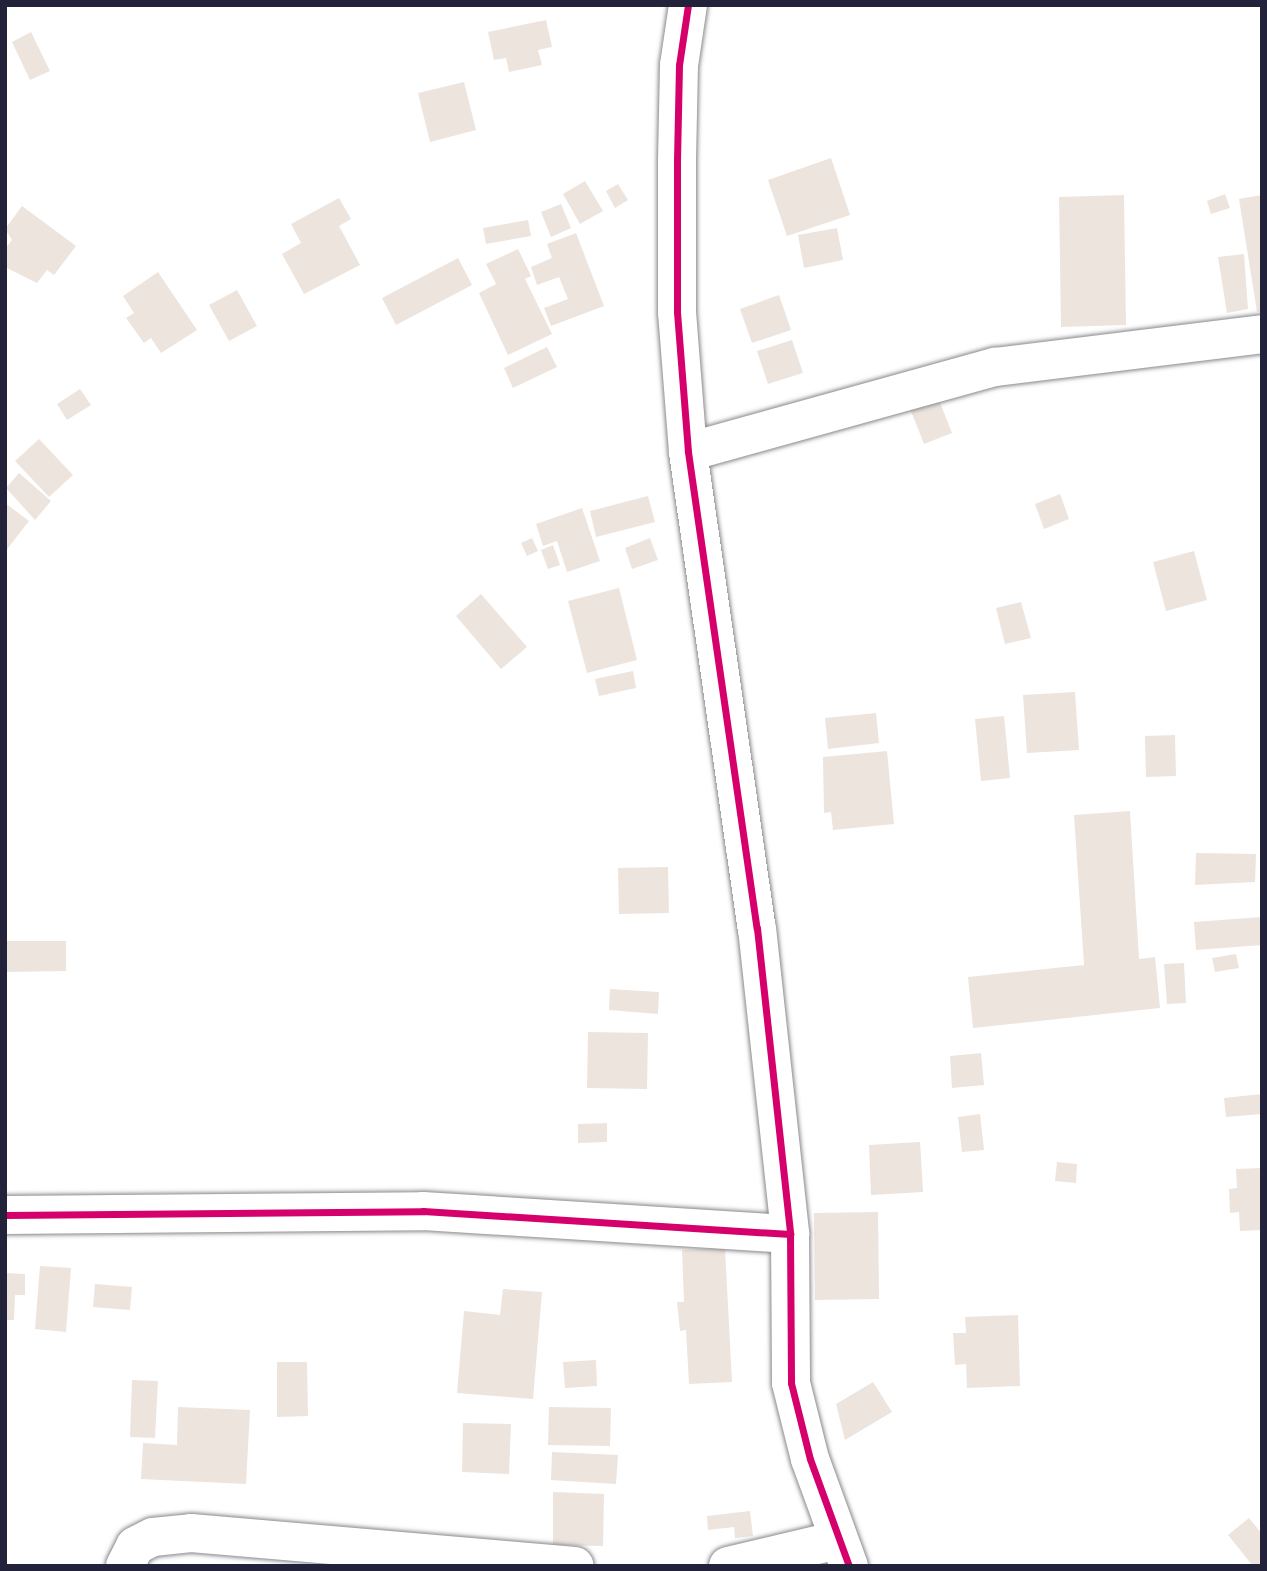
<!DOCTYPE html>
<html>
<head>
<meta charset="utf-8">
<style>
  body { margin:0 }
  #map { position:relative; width:1267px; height:1571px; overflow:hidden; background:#fff; font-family:"Playpen Sans",sans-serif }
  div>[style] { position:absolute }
  .building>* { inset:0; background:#ede4de }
  .roads { filter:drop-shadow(0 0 2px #8a8a8f) drop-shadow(0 0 2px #8a8a8f) }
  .minor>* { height:38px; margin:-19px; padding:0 19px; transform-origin:19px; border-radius:19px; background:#fff }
  .cycleway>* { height:7px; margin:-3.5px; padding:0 3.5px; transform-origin:3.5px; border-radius:3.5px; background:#d6006c }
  span { translate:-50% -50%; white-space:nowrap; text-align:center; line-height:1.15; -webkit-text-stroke:5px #fff; paint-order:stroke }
  .frame { position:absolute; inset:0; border:7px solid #22223b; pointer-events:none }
</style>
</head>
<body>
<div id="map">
  <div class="building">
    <div style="clip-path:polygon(546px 20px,552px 47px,538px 50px,542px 65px,509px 72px,506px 58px,494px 60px,488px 32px)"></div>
    <div style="clip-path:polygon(31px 32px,50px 71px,30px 80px,12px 42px)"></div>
    <div style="clip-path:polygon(464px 82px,476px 130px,430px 142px,418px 93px)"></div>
    <div style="clip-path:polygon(831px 158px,850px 215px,787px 236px,768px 180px)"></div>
    <div style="clip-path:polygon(585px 181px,603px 211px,580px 224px,563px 194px)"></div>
    <div style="clip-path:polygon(618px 184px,628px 200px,615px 208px,606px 191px)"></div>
    <div style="clip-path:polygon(1225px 194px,1230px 208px,1211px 214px,1207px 201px)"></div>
    <div style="clip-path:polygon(1124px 195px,1126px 325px,1061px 327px,1059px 197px)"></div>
    <div style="clip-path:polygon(1262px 195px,1262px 311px,1257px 312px,1239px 199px)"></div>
    <div style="clip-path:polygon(339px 198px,351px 219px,339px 226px,360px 265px,304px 294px,282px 254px,301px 243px,291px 224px)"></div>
    <div style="clip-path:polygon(561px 204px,571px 228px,551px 237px,541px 212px)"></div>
    <div style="clip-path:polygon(22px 206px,76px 246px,54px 275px,47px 270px,37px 283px,5px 267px,5px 249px,12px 240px,5px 229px)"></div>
    <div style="clip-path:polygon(528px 220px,531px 236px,486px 244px,483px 228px)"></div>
    <div style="clip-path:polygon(837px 228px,843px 260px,804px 268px,798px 235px)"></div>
    <div style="clip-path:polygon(576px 233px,604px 306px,551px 326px,544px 308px,568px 299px,559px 277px,537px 285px,531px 267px,552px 258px,547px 244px)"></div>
    <div style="clip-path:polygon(518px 249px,531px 276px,525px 279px,552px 334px,508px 355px,479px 293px,496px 284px,486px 264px)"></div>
    <div style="clip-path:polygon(1244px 254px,1248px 309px,1227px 313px,1218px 257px)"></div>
    <div style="clip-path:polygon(458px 258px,472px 285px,396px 325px,382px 298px)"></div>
    <div style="clip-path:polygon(158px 272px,197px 330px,161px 353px,151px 338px,144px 343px,126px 318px,134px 313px,123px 296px)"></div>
    <div style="clip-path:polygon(237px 290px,257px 326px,229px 341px,209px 305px)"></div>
    <div style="clip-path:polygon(779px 295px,791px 330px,752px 343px,740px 309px)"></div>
    <div style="clip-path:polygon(792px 340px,803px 373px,768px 384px,757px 351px)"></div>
    <div style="clip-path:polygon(547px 347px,557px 367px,513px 388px,504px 368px)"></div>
    <div style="clip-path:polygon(80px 389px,91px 405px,67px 420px,57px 404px)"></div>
    <div style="clip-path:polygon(937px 395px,952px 433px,924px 444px,909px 406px)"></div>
    <div style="clip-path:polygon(39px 439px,73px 475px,49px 497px,15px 461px)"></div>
    <div style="clip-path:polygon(19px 473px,51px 501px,35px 520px,6px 488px)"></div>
    <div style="clip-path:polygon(1060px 494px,1069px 519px,1044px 529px,1035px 504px)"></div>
    <div style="clip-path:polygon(648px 496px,655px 522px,596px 537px,590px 511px)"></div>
    <div style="clip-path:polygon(5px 503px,29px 521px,5px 552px)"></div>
    <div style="clip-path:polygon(582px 508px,600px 561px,567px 572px,557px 541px,543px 546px,536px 524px)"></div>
    <div style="clip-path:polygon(532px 538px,538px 551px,527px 556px,521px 543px)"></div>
    <div style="clip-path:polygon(650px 538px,658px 560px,632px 569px,625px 548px)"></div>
    <div style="clip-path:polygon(553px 545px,560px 565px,548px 569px,541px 550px)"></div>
    <div style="clip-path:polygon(1194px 551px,1207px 600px,1166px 611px,1153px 562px)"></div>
    <div style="clip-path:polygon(619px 588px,637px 660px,587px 673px,568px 601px)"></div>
    <div style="clip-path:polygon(481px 594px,527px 647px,501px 669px,456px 616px)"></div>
    <div style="clip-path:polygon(1021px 602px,1031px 638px,1005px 644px,996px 608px)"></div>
    <div style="clip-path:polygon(633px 671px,636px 688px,599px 696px,595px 679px)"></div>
    <div style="clip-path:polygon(1075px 692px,1079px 750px,1027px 753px,1023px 695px)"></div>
    <div style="clip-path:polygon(876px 713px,879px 743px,828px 749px,825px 718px)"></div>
    <div style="clip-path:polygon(1004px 716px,1010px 778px,981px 781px,975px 719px)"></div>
    <div style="clip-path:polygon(1175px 735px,1176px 776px,1146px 777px,1145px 736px)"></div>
    <div style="clip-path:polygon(887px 751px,894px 824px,833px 830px,831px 812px,824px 813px,823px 757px)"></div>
    <div style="clip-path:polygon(1130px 811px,1139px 959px,1155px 957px,1160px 1008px,973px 1028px,968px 977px,1084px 965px,1074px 815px)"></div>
    <div style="clip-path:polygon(1196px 853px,1256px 854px,1255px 882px,1195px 885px)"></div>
    <div style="clip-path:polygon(668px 867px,669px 913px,619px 914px,618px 868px)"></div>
    <div style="clip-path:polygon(1262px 917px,1262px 945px,1196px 950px,1194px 922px)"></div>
    <div style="clip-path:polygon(5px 941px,66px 941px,66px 971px,5px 972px)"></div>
    <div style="clip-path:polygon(1236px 954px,1239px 968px,1215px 972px,1212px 958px)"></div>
    <div style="clip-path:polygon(1184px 963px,1186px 1003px,1167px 1004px,1164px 964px)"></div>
    <div style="clip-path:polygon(610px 989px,659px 992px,658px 1014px,609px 1010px)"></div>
    <div style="clip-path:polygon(588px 1032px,648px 1033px,647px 1089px,587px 1088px)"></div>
    <div style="clip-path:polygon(981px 1053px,984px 1085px,952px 1088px,950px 1056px)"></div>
    <div style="clip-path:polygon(1262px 1094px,1262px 1114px,1226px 1117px,1224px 1098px)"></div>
    <div style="clip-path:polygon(980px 1114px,984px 1150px,962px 1152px,958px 1117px)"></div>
    <div style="clip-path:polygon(607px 1123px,607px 1142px,578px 1143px,578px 1124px)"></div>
    <div style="clip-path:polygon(920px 1142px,923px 1192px,871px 1195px,869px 1145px)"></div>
    <div style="clip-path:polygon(1057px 1162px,1077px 1164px,1076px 1183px,1055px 1181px)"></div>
    <div style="clip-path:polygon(1262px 1168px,1262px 1230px,1240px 1231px,1239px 1212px,1230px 1213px,1229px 1189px,1237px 1188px,1236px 1169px)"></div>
    <div style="clip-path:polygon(878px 1212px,879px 1299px,815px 1300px,814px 1213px)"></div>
    <div style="clip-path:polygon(725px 1248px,732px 1382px,689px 1384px,686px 1330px,680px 1331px,677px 1302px,684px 1302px,682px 1250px)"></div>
    <div style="clip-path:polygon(40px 1266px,71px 1268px,66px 1332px,35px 1329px)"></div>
    <div style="clip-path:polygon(5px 1273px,25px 1274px,25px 1295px,15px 1295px,14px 1320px,5px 1320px)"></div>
    <div style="clip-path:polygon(95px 1284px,132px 1287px,130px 1310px,93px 1307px)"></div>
    <div style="clip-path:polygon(503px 1289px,542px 1292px,533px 1399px,457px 1393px,464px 1311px,500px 1315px)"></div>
    <div style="clip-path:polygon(1018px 1315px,1020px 1386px,967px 1388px,966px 1364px,955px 1365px,953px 1333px,966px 1333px,965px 1317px)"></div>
    <div style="clip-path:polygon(596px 1360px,597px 1386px,565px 1388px,563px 1362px)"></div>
    <div style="clip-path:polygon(277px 1362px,307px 1362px,308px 1416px,277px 1417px)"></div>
    <div style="clip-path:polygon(132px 1380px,158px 1381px,155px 1438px,130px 1437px)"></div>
    <div style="clip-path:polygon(873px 1382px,892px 1412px,845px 1440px,836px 1404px)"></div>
    <div style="clip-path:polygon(178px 1407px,250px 1410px,246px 1484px,141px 1479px,143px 1443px,177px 1445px)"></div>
    <div style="clip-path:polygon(549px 1407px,611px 1408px,610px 1446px,548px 1445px)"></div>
    <div style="clip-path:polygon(463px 1423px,511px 1424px,509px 1474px,462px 1472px)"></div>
    <div style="clip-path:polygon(552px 1452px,618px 1455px,616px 1484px,551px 1480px)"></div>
    <div style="clip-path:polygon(553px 1492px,604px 1494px,603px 1546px,553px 1545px)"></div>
    <div style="clip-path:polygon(750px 1511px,753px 1536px,735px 1538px,734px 1527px,708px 1530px,707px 1516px)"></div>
    <div style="clip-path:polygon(1249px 1518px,1262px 1534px,1262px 1566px,1253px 1566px,1228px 1535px)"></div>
  </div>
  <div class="roads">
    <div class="minor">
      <div style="left:688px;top:5px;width:61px;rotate:98.5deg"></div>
      <div style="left:679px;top:65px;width:96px;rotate:91.2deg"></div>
      <div style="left:677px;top:161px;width:151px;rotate:90deg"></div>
      <div style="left:677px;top:312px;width:140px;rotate:85.5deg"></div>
      <div style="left:688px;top:452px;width:481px;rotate:81.8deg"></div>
      <div style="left:757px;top:928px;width:308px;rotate:83.8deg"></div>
      <div style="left:790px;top:1234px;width:149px;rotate:89.6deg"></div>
      <div style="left:791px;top:1383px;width:78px;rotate:76deg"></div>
      <div style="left:810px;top:1459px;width:114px;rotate:70deg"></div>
      <div style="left:688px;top:452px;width:319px;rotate:-15.5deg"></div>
      <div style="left:995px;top:367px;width:269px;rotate:-7deg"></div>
      <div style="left:5px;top:1215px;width:418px;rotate:-0.5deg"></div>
      <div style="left:423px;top:1211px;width:368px;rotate:3.6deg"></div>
      <div style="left:125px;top:1566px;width:22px;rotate:-63deg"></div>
      <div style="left:135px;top:1546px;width:20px;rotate:-27deg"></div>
      <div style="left:153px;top:1537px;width:38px;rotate:-6deg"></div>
      <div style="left:191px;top:1533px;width:385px;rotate:4.9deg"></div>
      <div style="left:728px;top:1566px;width:113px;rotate:-13.3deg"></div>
    </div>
  </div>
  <div class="cycleway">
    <div style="left:688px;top:5px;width:61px;rotate:98.5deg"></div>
    <div style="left:679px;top:65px;width:96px;rotate:91.2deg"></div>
    <div style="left:677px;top:161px;width:151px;rotate:90deg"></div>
    <div style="left:677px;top:312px;width:140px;rotate:85.5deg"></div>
    <div style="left:688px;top:452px;width:481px;rotate:81.8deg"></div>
    <div style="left:757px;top:928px;width:308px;rotate:83.8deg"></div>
    <div style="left:790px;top:1234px;width:149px;rotate:89.6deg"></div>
    <div style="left:791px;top:1383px;width:78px;rotate:76deg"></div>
    <div style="left:810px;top:1459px;width:114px;rotate:70deg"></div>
    <div style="left:5px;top:1215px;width:418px;rotate:-0.5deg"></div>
    <div style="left:423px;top:1211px;width:368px;rotate:3.6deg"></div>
  </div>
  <div class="frame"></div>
</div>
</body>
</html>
